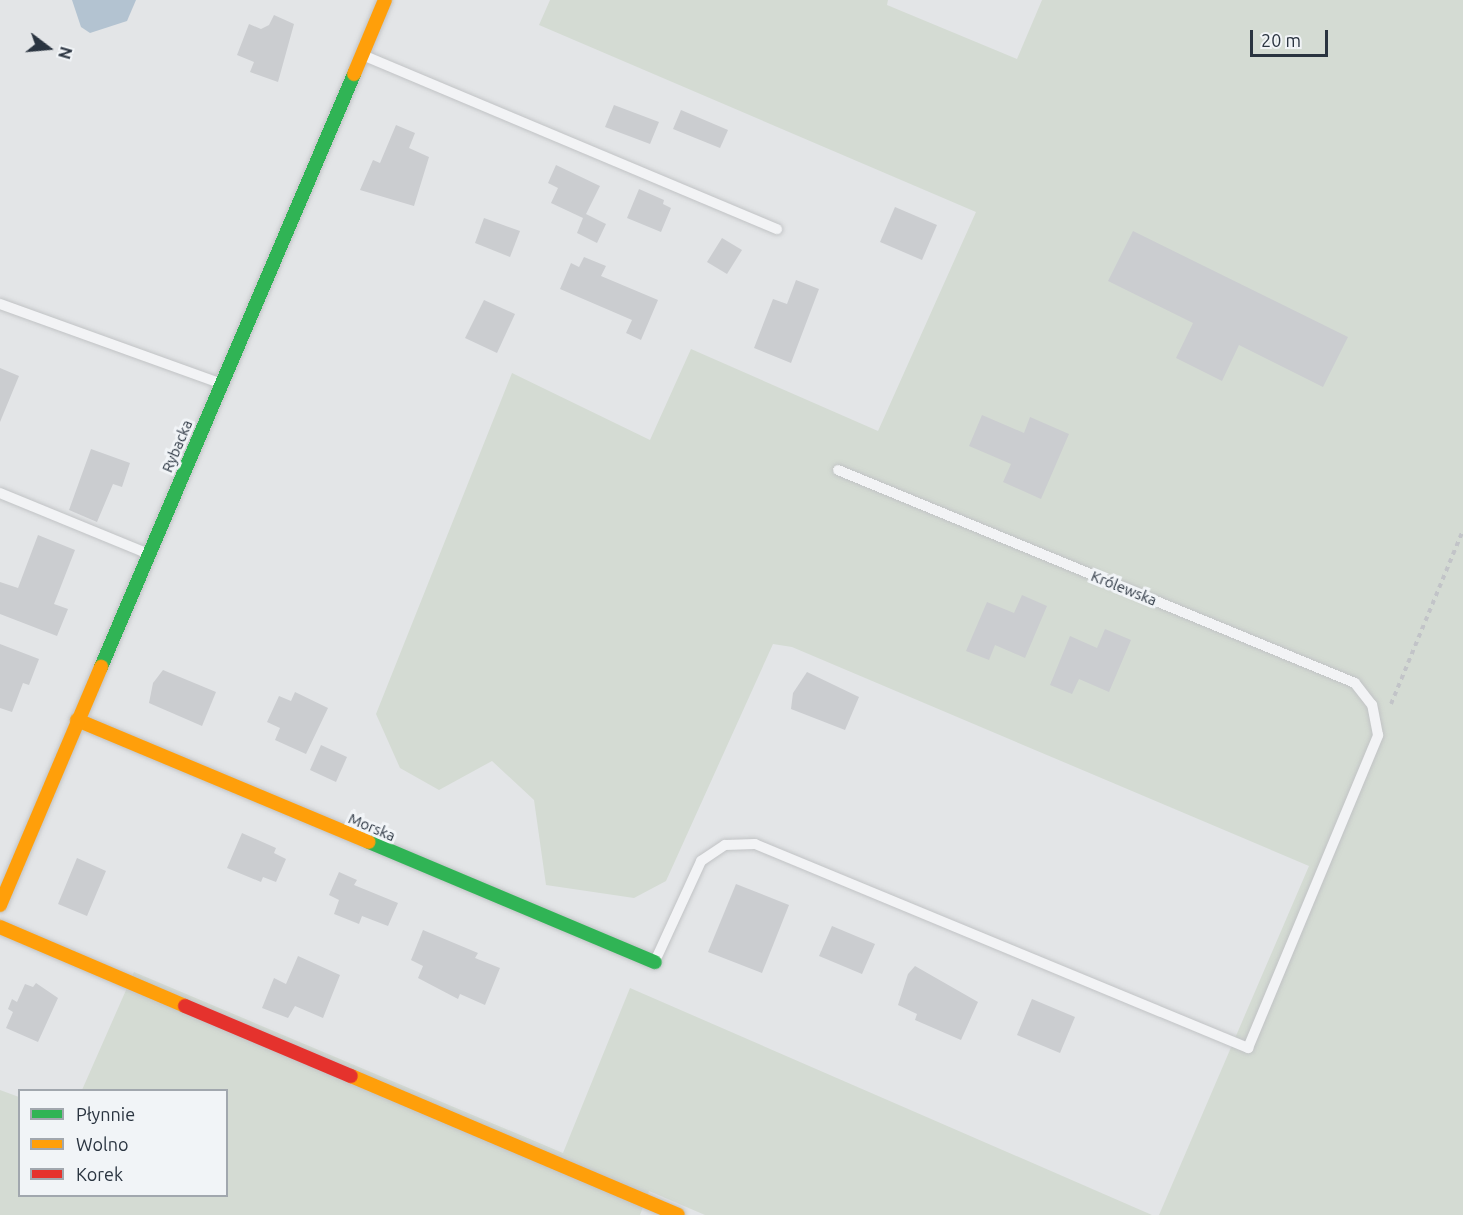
<!DOCTYPE html>
<html>
<head>
<meta charset="utf-8">
<style>
  body { margin:0 }
  #map { position:relative; width:1463px; height:1215px; overflow:hidden; background:#e3e5e7; font-family:Ubuntu,sans-serif }
  div>[style] { position:absolute }
  .green>* { inset:0; background:#d4dbd3 }
  .water>* { inset:0; background:#b3c3d1 }
  .building>* { inset:0; background:#cbcdd0 }
  .path>* { height:4px; margin-top:-2px; transform-origin:0; background:repeating-linear-gradient(90deg,#c2c4c8 0 4.5px,transparent 0 9px) }
  .roads { filter:drop-shadow(0 0 2px #c1c3c5) drop-shadow(0 0 2px #c1c3c5) }
  .lane>* { height:10px; margin:-5px; padding:0 5px; transform-origin:5px; border-radius:5px; background:#f2f3f5 }
  .fast>* { height:14px; margin:-7px; padding:0 7px; transform-origin:7px; border-radius:7px; background:#30b455 }
  .slow>* { height:14px; margin:-7px; padding:0 7px; transform-origin:7px; border-radius:7px; background:#ff9f0a }
  .jam>* { height:14px; margin:-7px; padding:0 7px; transform-origin:7px; border-radius:7px; background:#e5322d }
  span { translate:-50% -50%; white-space:nowrap; text-align:center; line-height:1.15; -webkit-text-stroke:6px #f1f4f7; paint-order:stroke }
  .street-label { font-size:15px; color:#2a3440 }
  .legend { position:absolute; left:18px; top:1089px; width:210px; height:108px; box-sizing:border-box; background:#f1f4f7; border:2px solid #a1a7ae; margin:0; padding:8px 10px; list-style:none; font-size:18px; color:#2a3440 }
  .legend li { display:flex; align-items:center; gap:12px; height:30px }
  .legend b { width:30px; border:2px solid #a1a7ae }
  .north { position:absolute; left:18px; top:18px; width:60px; height:60px; -webkit-text-stroke:4px #f1f4f7; paint-order:stroke; rotate:106deg; font-size:16px; font-weight:700; line-height:24px; text-align:center; color:#2a3440 }
  .north::after { content:''; display:block; margin:auto; width:21px; height:27px; background:#2a3440; clip-path:polygon(50% 0,100% 100%,50% 72%,0 100%) }
  .scale { position:absolute; left:1250px; top:30px; width:78px; height:27px; box-sizing:border-box; border:3px solid #2a3440; border-top:0; padding-left:8px; font-size:18px; line-height:21px; white-space:nowrap; color:#2a3440; -webkit-text-stroke:4px #f1f4f7; paint-order:stroke }
</style>
</head>
<body>
<div id="map">
  <div class="green">
    <div style="clip-path:polygon(550px 0,888px 0,887px 5px,1017px 59px,1042px 0,1463px 0,1463px 1215px,1159px 1215px,1309px 866px,792px 647px,773px 644px,666px 881px,634px 898px,546px 885px,534px 800px,492px 761px,439px 790px,400px 768px,376px 714px,512px 373px,650px 440px,691px 349px,878px 431px,976px 212px,539px 25px)"></div>
    <div style="clip-path:polygon(134px 972px,563px 1153px,630px 988px,1152px 1215px,705px 1215px,649px 1191px,640px 1215px,0 1215px,0 1090px,19px 1097px,20px 1196px,226px 1196px,226px 1090px,82px 1090px)"></div>
  </div>
  <div class="water">
    <div style="clip-path:polygon(72px 0,136px 0,127px 21px,90px 33px,81px 27px)"></div>
  </div>
  <div class="building">
    <div style="clip-path:polygon(274px 15px,294px 24px,278px 82px,250px 72px,254px 62px,237px 55px,249px 24px,261px 29px,269px 25px)"></div>
    <div style="clip-path:polygon(614px 105px,659px 122px,650px 144px,605px 127px)"></div>
    <div style="clip-path:polygon(681px 110px,728px 130px,720px 148px,673px 129px)"></div>
    <div style="clip-path:polygon(396px 125px,415px 133px,409px 148px,429px 157px,414px 206px,360px 190px,373px 160px,380px 163px)"></div>
    <div style="clip-path:polygon(556px 165px,600px 186px,586px 214px,606px 224px,597px 243px,577px 233px,583px 218px,551px 203px,558px 188px,548px 183px)"></div>
    <div style="clip-path:polygon(639px 189px,664px 200px,663px 204px,671px 208px,661px 232px,627px 218px)"></div>
    <div style="clip-path:polygon(895px 207px,937px 225px,922px 260px,880px 242px)"></div>
    <div style="clip-path:polygon(484px 218px,520px 231px,510px 257px,475px 243px)"></div>
    <div style="clip-path:polygon(1133px 231px,1348px 337px,1323px 387px,1239px 345px,1222px 381px,1176px 358px,1193px 323px,1108px 281px)"></div>
    <div style="clip-path:polygon(722px 238px,742px 250px,727px 274px,707px 262px)"></div>
    <div style="clip-path:polygon(584px 257px,606px 266px,601px 276px,658px 300px,641px 340px,626px 333px,632px 320px,560px 289px,571px 263px,579px 267px)"></div>
    <div style="clip-path:polygon(796px 280px,819px 289px,791px 363px,754px 348px,773px 299px,787px 304px)"></div>
    <div style="clip-path:polygon(484px 300px,515px 314px,497px 353px,465px 338px)"></div>
    <div style="clip-path:polygon(0 368px,19px 376px,0 422px)"></div>
    <div style="clip-path:polygon(982px 415px,1024px 433px,1030px 417px,1069px 434px,1041px 499px,1003px 482px,1011px 464px,969px 446px)"></div>
    <div style="clip-path:polygon(91px 449px,130px 463px,122px 487px,113px 484px,97px 522px,69px 510px)"></div>
    <div style="clip-path:polygon(38px 535px,75px 550px,54px 604px,68px 609px,57px 636px,0 614px,0 582px,18px 588px)"></div>
    <div style="clip-path:polygon(1022px 595px,1047px 606px,1025px 658px,995px 645px,989px 660px,966px 651px,987px 602px,1014px 613px)"></div>
    <div style="clip-path:polygon(1105px 629px,1131px 640px,1109px 692px,1079px 679px,1072px 694px,1050px 685px,1070px 636px,1097px 648px)"></div>
    <div style="clip-path:polygon(0 644px,39px 659px,29px 685px,23px 683px,12px 712px,0 708px)"></div>
    <div style="clip-path:polygon(163px 670px,216px 692px,202px 726px,149px 703px,153px 683px)"></div>
    <div style="clip-path:polygon(807px 672px,859px 697px,845px 730px,791px 709px,793px 693px)"></div>
    <div style="clip-path:polygon(295px 692px,328px 708px,306px 754px,275px 740px,280px 728px,267px 722px,279px 696px,291px 701px)"></div>
    <div style="clip-path:polygon(321px 745px,347px 757px,336px 782px,310px 770px)"></div>
    <div style="clip-path:polygon(242px 833px,276px 848px,274px 853px,286px 859px,276px 882px,263px 877px,261px 882px,227px 868px)"></div>
    <div style="clip-path:polygon(77px 858px,106px 871px,87px 916px,58px 904px)"></div>
    <div style="clip-path:polygon(339px 872px,357px 880px,354px 885px,398px 903px,388px 926px,362px 916px,359px 924px,334px 914px,339px 900px,329px 895px)"></div>
    <div style="clip-path:polygon(736px 884px,789px 905px,762px 973px,708px 952px)"></div>
    <div style="clip-path:polygon(832px 926px,875px 944px,862px 974px,819px 956px)"></div>
    <div style="clip-path:polygon(423px 930px,478px 953px,475px 958px,500px 968px,485px 1005px,460px 994px,458px 999px,418px 978px,423px 966px,411px 960px)"></div>
    <div style="clip-path:polygon(298px 956px,340px 975px,323px 1018px,295px 1006px,288px 1018px,262px 1008px,274px 978px,286px 984px)"></div>
    <div style="clip-path:polygon(915px 966px,978px 1002px,961px 1040px,915px 1020px,917px 1014px,898px 1005px,908px 974px)"></div>
    <div style="clip-path:polygon(36px 983px,58px 998px,38px 1042px,6px 1028px,13px 1012px,8px 1009px,12px 999px,17px 1002px,25px 984px,33px 987px)"></div>
    <div style="clip-path:polygon(1032px 999px,1075px 1017px,1060px 1053px,1017px 1035px)"></div>
  </div>
  <div class="path">
    <div style="left:1391px;top:704px;width:188px;rotate:-67.5deg"></div>
  </div>
  <div class="roads">
    <div class="lane">
      <div style="left:365px;top:56px;width:447px;rotate:22.8deg"></div>
      <div style="left:0;top:304px;width:233px;rotate:19.8deg"></div>
      <div style="left:0;top:493px;width:158px;rotate:22.3deg"></div>
      <div style="left:656px;top:959px;width:108px;rotate:-65.3deg"></div>
      <div style="left:701px;top:861px;width:29px;rotate:-34deg"></div>
      <div style="left:725px;top:845px;width:30px;rotate:-2deg"></div>
      <div style="left:755px;top:844px;width:534px;rotate:22.48deg"></div>
      <div style="left:1248px;top:1048px;width:339px;rotate:-67.4deg"></div>
      <div style="left:1378px;top:735px;width:31px;rotate:-101deg"></div>
      <div style="left:1372px;top:705px;width:28px;rotate:-128deg"></div>
      <div style="left:1355px;top:683px;width:559px;rotate:-157.61deg"></div>
    </div>
    <div class="fast">
      <div style="left:101px;top:667px;width:645px;rotate:-66.89deg"></div>
      <div style="left:369px;top:842px;width:310px;rotate:22.8deg"></div>
    </div>
    <div class="slow">
      <div style="left:354px;top:74px;width:80px;rotate:-67.3deg"></div>
      <div style="left:77px;top:720px;width:316px;rotate:22.7deg"></div>
      <div style="left:0;top:905px;width:259px;rotate:-67deg"></div>
      <div style="left:0;top:927px;width:201px;rotate:23.1deg"></div>
      <div style="left:351px;top:1076px;width:355px;rotate:23deg"></div>
    </div>
    <div class="jam">
      <div style="left:185px;top:1006px;width:180px;rotate:22.9deg"></div>
    </div>
  </div>
  <div class="street-label">
    <span style="left:177px;top:446px;rotate:-67deg">Rybacka</span>
    <span style="left:1124px;top:588px;rotate:22deg">Królewska</span>
    <span style="left:372px;top:827px;rotate:23deg">Morska</span>
  </div>
  <ul class="legend">
  <li><b style="height:8px;background:#30b455"></b>Płynnie</li>
  <li><b style="height:8px;background:#ff9f0a"></b>Wolno</li>
  <li><b style="height:8px;background:#e5322d"></b>Korek</li>
  </ul>
  <div class="north">N</div>
  <div class="scale">20 m</div>
</div>
</body>
</html>
